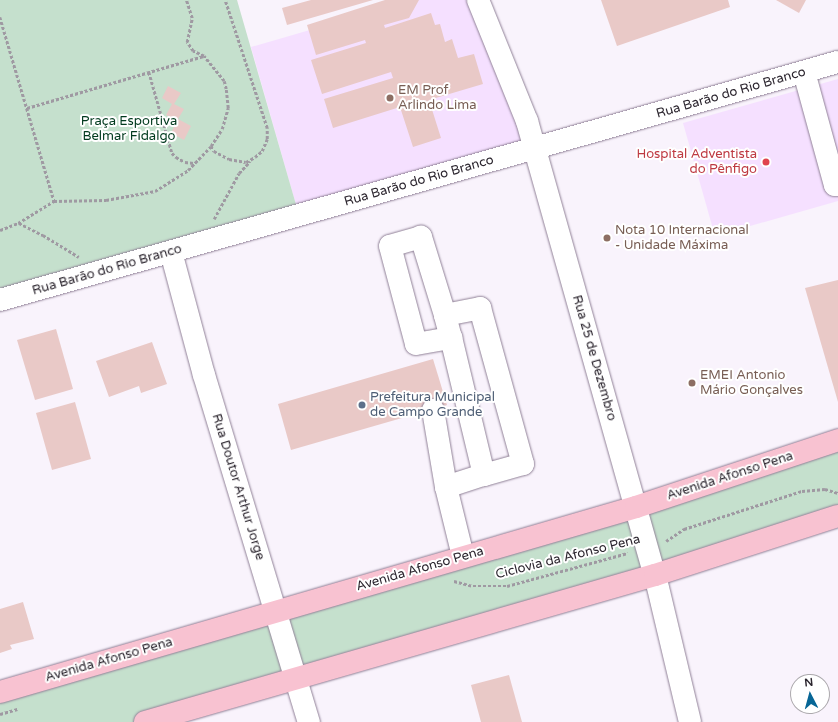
<!DOCTYPE html>
<html>
<head>
<meta charset="utf-8">
<style>
  body { margin:0 }
  #map { position:relative; width:838px; height:722px; overflow:hidden; background:#f9f3fc; font-family:"Varela Round",sans-serif }
  div>[style] { position:absolute }
  .built>* { inset:0; background:#f5e0ff }
  .green>* { inset:0; background:#c5e0cd }
  .building>* { inset:0; background:#e9c9c7 }
  .path>* { height:2.5px; margin-top:-1.25px; transform-origin:0; background:repeating-linear-gradient(90deg,#9f99a2 0 3px,transparent 0 5px) }
  .roads { filter:drop-shadow(0 0 1px #908197) drop-shadow(0 0 1px #908197) }
  .minor>* { height:22px; margin:-11px; padding:0 11px; transform-origin:11px; border-radius:11px; background:#fff }
  .major>* { height:22px; margin:-11px; padding:0 11px; transform-origin:11px; border-radius:11px; background:#f8c2d1 }
  .dots>* { width:11px; height:11px; translate:-50% -50%; box-sizing:border-box; border:2px solid #fff; border-radius:50% }
  span { translate:-50% -50%; white-space:nowrap; text-align:center; line-height:1.15; -webkit-text-stroke:4px #fff; paint-order:stroke }
  .education-label { font-size:13px; color:#785e54 }
  .left { translate:0 -50%; text-align:left }
  .street-label { font-size:13px; color:#2c262f }
  .park-label { font-size:13px; color:#013a1e }
  .health-label { font-size:13px; color:#be3a42 }
  .right { translate:-100% -50%; text-align:right }
  .service-label { font-size:13px; color:#4e5e75 }
  .north { position:absolute; left:790px; top:674px; width:40px; height:40px; box-sizing:border-box; background:#fff; border:1px solid #aba8ac; border-radius:50%; rotate:354deg; font-size:11px; font-weight:700; line-height:16px; text-align:center; color:#2c262f }
  .north::after { content:''; display:block; margin:auto; width:14px; height:18px; background:#076696; clip-path:polygon(50% 0,100% 100%,50% 72%,0 100%) }
</style>
</head>
<body>
<div id="map">
  <div class="built">
    <div style="clip-path:polygon(413px 0,477px 0,534px 148px,299px 215px,251px 47px)"></div>
    <div style="clip-path:polygon(838px 79px,838px 201px,715px 236px,683px 123px)"></div>
  </div>
  <div class="green">
    <div style="clip-path:polygon(0 0,237px 0,299px 215px,0 300px)"></div>
    <div style="clip-path:polygon(838px 440px,838px 516px,145px 722px,0 722px,0 692px)"></div>
  </div>
  <div class="building">
    <div style="clip-path:polygon(311px 0,373px 0,287px 25px,282px 8px)"></div>
    <div style="clip-path:polygon(385px 0,419px 0,409px 18px,384px 25px,385px 28px,431px 13px,435px 25px,440px 24px,445px 42px,452px 39px,458px 58px,474px 54px,483px 84px,429px 100px,441px 138px,413px 147px,400px 107px,333px 128px,324px 99px,393px 78px,391px 72px,322px 94px,311px 60px,366px 43px,365px 40px,316px 55px,307px 25px)"></div>
    <div style="clip-path:polygon(601px 0,728px 0,730px 7px,617px 46px)"></div>
    <div style="clip-path:polygon(776px 0,806px 0,799px 13px)"></div>
    <div style="clip-path:polygon(168px 86px,181px 93px,174px 104px,184px 109px,178px 119px,191px 126px,184px 140px,171px 133px,177px 121px,166px 115px,172px 104px,162px 98px)"></div>
    <div style="clip-path:polygon(838px 280px,838px 402px,805px 288px)"></div>
    <div style="clip-path:polygon(56px 329px,73px 389px,35px 400px,17px 340px)"></div>
    <div style="clip-path:polygon(152px 342px,167px 384px,141px 393px,139px 386px,109px 397px,96px 361px)"></div>
    <div style="clip-path:polygon(433px 359px,447px 405px,291px 450px,278px 404px)"></div>
    <div style="clip-path:polygon(75px 402px,91px 459px,52px 470px,36px 413px)"></div>
    <div style="clip-path:polygon(23px 602px,34px 639px,10px 645px,12px 649px,0 653px,0 609px)"></div>
    <div style="clip-path:polygon(509px 675px,522px 722px,481px 722px,471px 685px)"></div>
  </div>
  <div class="path">
    <div style="left:0;top:17px;width:192px;rotate:73.6deg"></div>
    <div style="left:149px;top:72px;width:84px;rotate:74.1deg"></div>
    <div style="left:172px;top:153px;width:6px;rotate:45deg"></div>
    <div style="left:176px;top:157px;width:10px;rotate:29deg"></div>
    <div style="left:185px;top:162px;width:9px;rotate:6deg"></div>
    <div style="left:27px;top:108px;width:184px;rotate:-16.4deg"></div>
    <div style="left:211px;top:146px;width:6px;rotate:59deg"></div>
    <div style="left:214px;top:151px;width:17px;rotate:28deg"></div>
    <div style="left:229px;top:159px;width:17px;rotate:10deg"></div>
    <div style="left:246px;top:162px;width:10px;rotate:-29deg"></div>
    <div style="left:255px;top:157px;width:9px;rotate:-41deg"></div>
    <div style="left:262px;top:151px;width:13px;rotate:-67deg"></div>
    <div style="left:267px;top:139px;width:11px;rotate:-90deg"></div>
    <div style="left:267px;top:128px;width:135px;rotate:-108.2deg"></div>
    <div style="left:214px;top:219px;width:52px;rotate:-61.5deg"></div>
    <div style="left:239px;top:173px;width:16px;rotate:-47deg"></div>
    <div style="left:19px;top:223px;width:27px;rotate:27deg"></div>
    <div style="left:43px;top:235px;width:42px;rotate:31.4deg"></div>
    <div style="left:0;top:230px;width:19px;rotate:-21deg"></div>
    <div style="left:18px;top:223px;width:42px;rotate:-31.4deg"></div>
    <div style="left:54px;top:201px;width:52px;rotate:-1.1deg"></div>
    <div style="left:106px;top:200px;width:50px;rotate:-10.4deg"></div>
    <div style="left:155px;top:191px;width:39px;rotate:-32deg"></div>
    <div style="left:188px;top:170px;width:33px;rotate:-46deg"></div>
    <div style="left:211px;top:146px;width:20px;rotate:-57deg"></div>
    <div style="left:222px;top:129px;width:22px;rotate:-74deg"></div>
    <div style="left:228px;top:108px;width:19px;rotate:-96deg"></div>
    <div style="left:226px;top:89px;width:8px;rotate:-104deg"></div>
    <div style="left:224px;top:81px;width:32px;rotate:-129deg"></div>
    <div style="left:204px;top:56px;width:12px;rotate:-156deg"></div>
    <div style="left:193px;top:51px;width:11px;rotate:-124deg"></div>
    <div style="left:187px;top:42px;width:25px;rotate:-78deg"></div>
    <div style="left:192px;top:18px;width:19px;rotate:-108deg"></div>
    <div style="left:666px;top:541px;width:22px;rotate:-34deg"></div>
    <div style="left:684px;top:529px;width:124px;rotate:-17.9deg"></div>
    <div style="left:802px;top:491px;width:23px;rotate:-5deg"></div>
    <div style="left:825px;top:489px;width:14px;rotate:17deg"></div>
    <div style="left:454px;top:581px;width:20px;rotate:15deg"></div>
    <div style="left:473px;top:586px;width:34px"></div>
    <div style="left:507px;top:586px;width:125px;rotate:-15.3deg"></div>
    <div style="left:0;top:714px;width:18px;rotate:-16deg"></div>
  </div>
  <div class="roads">
    <div class="minor">
      <div style="left:478px;top:0;width:131px;rotate:68deg"></div>
      <div style="left:527px;top:121px;width:472px;rotate:74.3deg"></div>
      <div style="left:655px;top:575px;width:151px;rotate:76.6deg"></div>
      <div style="left:804px;top:72px;width:117px;rotate:74.7deg"></div>
      <div style="left:835px;top:185px;width:3px"></div>
      <div style="left:171px;top:252px;width:127px;rotate:75deg"></div>
      <div style="left:204px;top:375px;width:363px;rotate:73.2deg"></div>
      <div style="left:0;top:300px;width:871px;rotate:-15.86deg"></div>
      <div style="left:445px;top:315px;width:36px;rotate:-11deg"></div>
      <div style="left:480px;top:308px;width:162px;rotate:74.6deg"></div>
      <div style="left:523px;top:464px;width:41px;rotate:164.2deg"></div>
      <div style="left:484px;top:475px;width:141px;rotate:-103.5deg"></div>
      <div style="left:451px;top:338px;width:24px;rotate:-105deg"></div>
      <div style="left:445px;top:315px;width:82px;rotate:-107.1deg"></div>
      <div style="left:421px;top:237px;width:32px;rotate:164deg"></div>
      <div style="left:390px;top:246px;width:101px;rotate:75.1deg"></div>
      <div style="left:416px;top:344px;width:36px;rotate:-10deg"></div>
      <div style="left:433px;top:410px;width:78px;rotate:80.4deg"></div>
      <div style="left:446px;top:487px;width:71px;rotate:76.2deg"></div>
      <div style="left:446px;top:487px;width:40px;rotate:-18deg"></div>
    </div>
    <div class="major">
      <div style="left:0;top:692px;width:662px;rotate:-16.22deg"></div>
      <div style="left:636px;top:507px;width:213px;rotate:-18.3deg"></div>
      <div style="left:145px;top:722px;width:531px;rotate:-16.08deg"></div>
      <div style="left:655px;top:575px;width:192px;rotate:-17.9deg"></div>
    </div>
  </div>
  <div class="dots">
    <div style="left:390px;top:98px;background:#8d6e63"></div>
    <div style="left:766px;top:162px;background:#e0444e"></div>
    <div style="left:607px;top:238px;background:#8d6e63"></div>
    <div style="left:692px;top:383px;background:#8d6e63"></div>
    <div style="left:362px;top:405px;background:#5c6f8a"></div>
  </div>
  <div class="education-label">
    <span class="left" style="left:398px;top:98px">EM Prof<br>Arlindo Lima</span>
    <span class="left" style="left:615px;top:238px">Nota 10 Internacional<br>- Unidade Máxima</span>
    <span class="left" style="left:700px;top:383px">EMEI Antonio<br>Mário Gonçalves</span>
  </div>
  <div class="street-label">
    <span style="left:731px;top:93px;rotate:-16deg">Rua Barão do Rio Branco</span>
    <span style="left:419px;top:181px;rotate:-16deg">Rua Barão do Rio Branco</span>
    <span style="left:107px;top:270px;rotate:-16deg">Rua Barão do Rio Branco</span>
    <span style="left:594px;top:358px;rotate:74deg">Rua 25 de Dezembro</span>
    <span style="left:730px;top:476px;rotate:-18deg">Avenida Afonso Pena</span>
    <span style="left:238px;top:487px;rotate:73deg">Rua Doutor Arthur Jorge</span>
    <span style="left:568px;top:557px;rotate:-14deg">Ciclovia da Afonso Pena</span>
    <span style="left:420px;top:569px;rotate:-16deg">Avenida Afonso Pena</span>
    <span style="left:109px;top:660px;rotate:-16deg">Avenida Afonso Pena</span>
  </div>
  <div class="park-label">
    <span style="left:129px;top:129px">Praça Esportiva<br>Belmar Fidalgo</span>
  </div>
  <div class="health-label">
    <span class="right" style="left:757px;top:162px">Hospital Adventista<br>do Pênfigo</span>
  </div>
  <div class="service-label">
    <span class="left" style="left:370px;top:405px">Prefeitura Municipal<br>de Campo Grande</span>
  </div>
  <div class="north">N</div>
</div>
</body>
</html>
